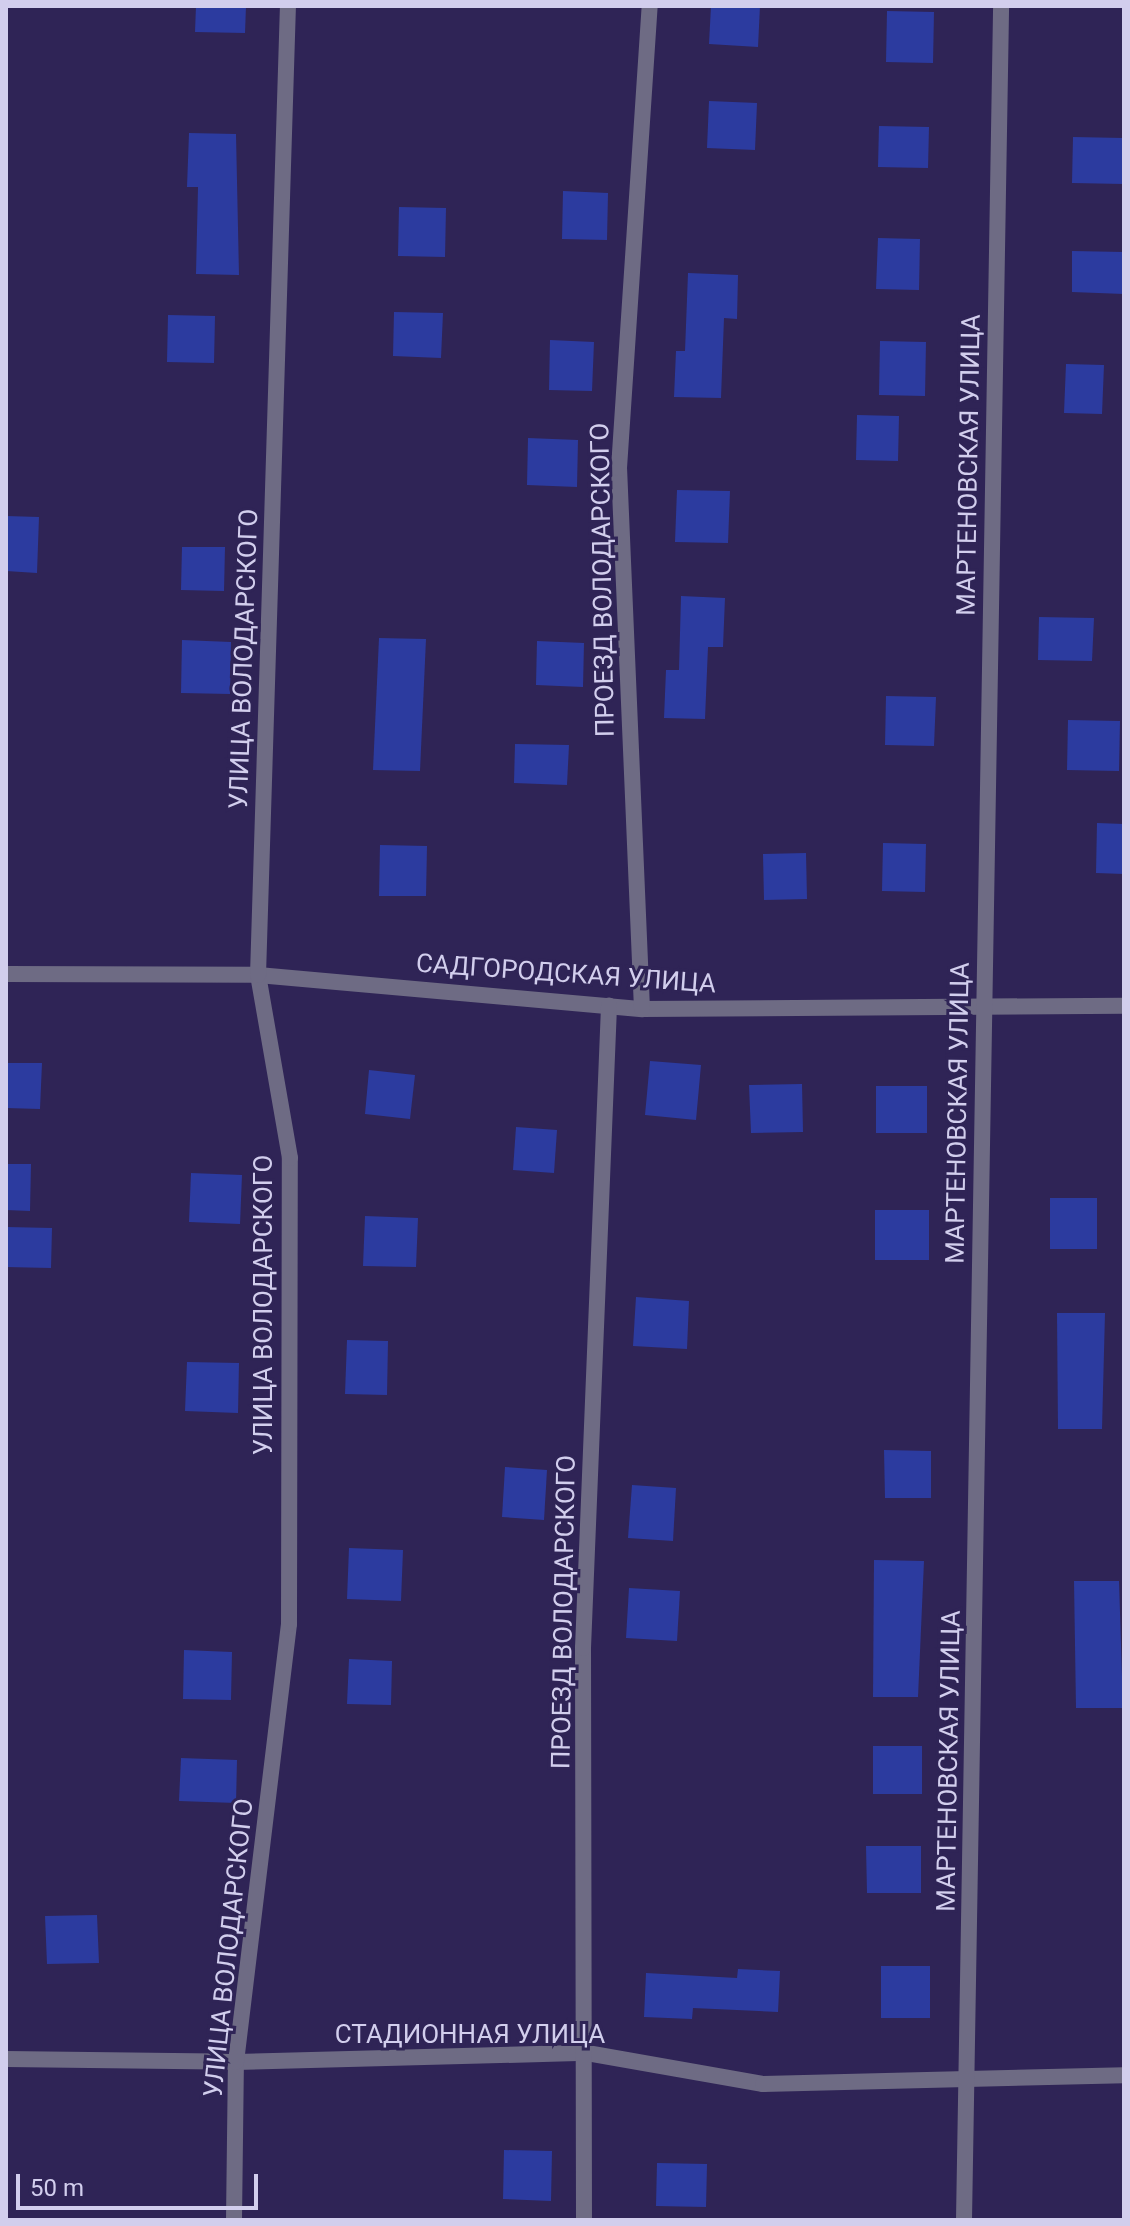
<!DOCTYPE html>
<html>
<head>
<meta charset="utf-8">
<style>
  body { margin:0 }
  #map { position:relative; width:1130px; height:2226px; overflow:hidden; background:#2f2456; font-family:Roboto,sans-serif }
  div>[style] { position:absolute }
  .building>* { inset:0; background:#2c3b9f }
  .street>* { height:16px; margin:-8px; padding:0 8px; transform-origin:8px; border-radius:8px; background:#6e6b84 }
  span { translate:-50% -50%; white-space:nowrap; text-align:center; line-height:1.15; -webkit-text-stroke:6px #2f2456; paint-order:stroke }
  .street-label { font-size:26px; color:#d2ceed }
  .frame { position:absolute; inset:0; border:8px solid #d2ceed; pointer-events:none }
  .scale { position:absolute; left:16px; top:2174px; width:242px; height:36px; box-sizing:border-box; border:4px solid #d2ceed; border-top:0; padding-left:10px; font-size:24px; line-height:28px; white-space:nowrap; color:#d2ceed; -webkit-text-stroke:6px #2f2456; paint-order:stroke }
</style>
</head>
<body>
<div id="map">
  <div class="building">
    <div style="clip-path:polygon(196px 6px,246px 6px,245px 33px,195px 32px)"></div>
    <div style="clip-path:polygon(711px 6px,760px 6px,758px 47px,709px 44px)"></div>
    <div style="clip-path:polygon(887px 11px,934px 12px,933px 63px,886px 62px)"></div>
    <div style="clip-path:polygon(709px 101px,757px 103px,755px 150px,707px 148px)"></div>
    <div style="clip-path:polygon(879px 126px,929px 127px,928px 168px,878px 167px)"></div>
    <div style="clip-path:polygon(189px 133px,236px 134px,239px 275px,196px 274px,198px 187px,187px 187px)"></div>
    <div style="clip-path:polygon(1073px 137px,1124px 138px,1124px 184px,1072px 183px)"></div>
    <div style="clip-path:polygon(563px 191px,608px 193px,607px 240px,562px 239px)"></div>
    <div style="clip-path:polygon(399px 207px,446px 208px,445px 257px,398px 256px)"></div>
    <div style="clip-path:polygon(878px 238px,920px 239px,919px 290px,876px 289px)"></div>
    <div style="clip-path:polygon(1072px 251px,1124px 252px,1124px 294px,1072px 292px)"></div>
    <div style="clip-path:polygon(688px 273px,738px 275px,737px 319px,724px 318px,721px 398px,674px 397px,676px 351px,685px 351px)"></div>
    <div style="clip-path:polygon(394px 312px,443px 313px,441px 358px,393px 356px)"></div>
    <div style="clip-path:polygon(168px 315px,215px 316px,214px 363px,167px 362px)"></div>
    <div style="clip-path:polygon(550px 340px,594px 342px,592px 391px,549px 390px)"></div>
    <div style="clip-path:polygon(880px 341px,926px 342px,925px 396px,879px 395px)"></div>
    <div style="clip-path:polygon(1066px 364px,1104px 365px,1102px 414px,1064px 413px)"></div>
    <div style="clip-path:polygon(857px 415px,899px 416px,898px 461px,856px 460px)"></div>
    <div style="clip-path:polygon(528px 438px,578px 440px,577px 487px,527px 485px)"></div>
    <div style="clip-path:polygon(677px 490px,730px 491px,728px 543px,675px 542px)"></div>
    <div style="clip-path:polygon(6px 516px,39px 517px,37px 573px,6px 571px)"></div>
    <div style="clip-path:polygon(182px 547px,225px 547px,224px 591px,181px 590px)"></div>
    <div style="clip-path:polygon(681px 596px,725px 598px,723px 647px,708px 647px,705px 719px,664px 718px,666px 670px,679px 670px)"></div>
    <div style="clip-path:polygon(1039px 617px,1094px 618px,1092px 661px,1038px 660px)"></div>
    <div style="clip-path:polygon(379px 638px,426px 639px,420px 771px,373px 770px)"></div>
    <div style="clip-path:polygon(182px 640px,231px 642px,230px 694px,181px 693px)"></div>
    <div style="clip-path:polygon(537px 641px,584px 643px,583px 687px,536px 685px)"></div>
    <div style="clip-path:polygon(886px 696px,936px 697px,934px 746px,885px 745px)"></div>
    <div style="clip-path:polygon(1068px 720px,1120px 721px,1119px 771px,1067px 770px)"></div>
    <div style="clip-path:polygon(515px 744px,569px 745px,567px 785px,514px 783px)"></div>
    <div style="clip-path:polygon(1097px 823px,1124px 824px,1124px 874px,1096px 873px)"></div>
    <div style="clip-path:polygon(883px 843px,926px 844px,925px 892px,882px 891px)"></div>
    <div style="clip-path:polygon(380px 845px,427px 846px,426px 896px,379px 896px)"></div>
    <div style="clip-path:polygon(806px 853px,807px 899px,764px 900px,763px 854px)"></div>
    <div style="clip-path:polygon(650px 1061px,701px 1065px,696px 1120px,645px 1115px)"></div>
    <div style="clip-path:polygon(6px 1063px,42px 1063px,40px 1109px,6px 1108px)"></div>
    <div style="clip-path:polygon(369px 1070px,415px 1075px,410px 1119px,365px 1114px)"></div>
    <div style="clip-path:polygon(802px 1084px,803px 1132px,751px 1133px,749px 1085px)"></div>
    <div style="clip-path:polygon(876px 1086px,927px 1086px,927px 1133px,876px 1133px)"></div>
    <div style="clip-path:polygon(516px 1127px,557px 1130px,554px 1173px,513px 1170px)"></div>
    <div style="clip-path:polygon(6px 1164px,31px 1164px,30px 1211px,6px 1210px)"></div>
    <div style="clip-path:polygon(191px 1173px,242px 1175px,240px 1224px,189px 1222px)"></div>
    <div style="clip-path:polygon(1050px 1198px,1097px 1198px,1097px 1249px,1050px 1249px)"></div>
    <div style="clip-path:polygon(875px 1210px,929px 1210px,929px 1260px,875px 1260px)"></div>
    <div style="clip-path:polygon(365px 1216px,418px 1218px,416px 1267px,363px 1266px)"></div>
    <div style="clip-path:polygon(7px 1227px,52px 1228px,51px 1268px,6px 1267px)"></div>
    <div style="clip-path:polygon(636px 1297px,689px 1301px,687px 1349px,633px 1346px)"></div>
    <div style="clip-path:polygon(1057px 1313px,1105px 1313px,1102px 1429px,1058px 1429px)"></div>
    <div style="clip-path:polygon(347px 1340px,388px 1341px,387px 1395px,345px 1394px)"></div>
    <div style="clip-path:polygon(187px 1362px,239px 1363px,238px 1413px,185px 1411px)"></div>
    <div style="clip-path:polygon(884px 1450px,931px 1451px,931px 1498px,885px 1498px)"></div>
    <div style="clip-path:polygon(505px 1467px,547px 1470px,544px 1520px,502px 1517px)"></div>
    <div style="clip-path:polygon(632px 1485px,676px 1488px,673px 1541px,628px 1538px)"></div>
    <div style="clip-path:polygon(349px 1548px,403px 1550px,401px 1601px,347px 1599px)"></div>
    <div style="clip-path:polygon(874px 1560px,924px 1561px,918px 1697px,873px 1697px)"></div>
    <div style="clip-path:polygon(1074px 1581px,1119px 1581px,1123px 1708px,1076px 1708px)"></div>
    <div style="clip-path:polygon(629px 1588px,680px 1591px,677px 1641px,626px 1638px)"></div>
    <div style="clip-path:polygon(184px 1650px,232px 1652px,231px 1700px,183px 1699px)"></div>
    <div style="clip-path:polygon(349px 1659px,392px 1661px,391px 1705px,347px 1704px)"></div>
    <div style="clip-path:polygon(873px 1746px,922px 1746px,922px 1794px,873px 1794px)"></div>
    <div style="clip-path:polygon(181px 1758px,237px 1760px,236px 1803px,179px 1801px)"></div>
    <div style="clip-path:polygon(866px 1846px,921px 1846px,921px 1893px,867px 1893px)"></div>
    <div style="clip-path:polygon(97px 1915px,99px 1963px,47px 1964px,45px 1916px)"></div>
    <div style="clip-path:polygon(881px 1966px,930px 1966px,930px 2018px,881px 2018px)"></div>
    <div style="clip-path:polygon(738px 1969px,780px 1971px,778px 2012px,693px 2008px,692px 2019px,644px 2017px,646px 1973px,737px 1978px)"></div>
    <div style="clip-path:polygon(504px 2150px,552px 2151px,551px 2201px,503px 2199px)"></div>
    <div style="clip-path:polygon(657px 2163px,707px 2164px,706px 2207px,656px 2206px)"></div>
  </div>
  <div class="street">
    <div style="left:6px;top:974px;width:252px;rotate:0.2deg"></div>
    <div style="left:258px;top:975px;width:386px;rotate:5.1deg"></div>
    <div style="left:642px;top:1009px;width:482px;rotate:-0.4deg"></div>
    <div style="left:642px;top:1009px;width:541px;rotate:-92.43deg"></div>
    <div style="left:619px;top:468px;width:463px;rotate:-86.2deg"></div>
    <div style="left:6px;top:2059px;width:230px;rotate:0.7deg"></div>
    <div style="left:236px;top:2062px;width:351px;rotate:-1.5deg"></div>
    <div style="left:587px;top:2053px;width:179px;rotate:10deg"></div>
    <div style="left:763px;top:2084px;width:361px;rotate:-1.4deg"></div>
    <div style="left:234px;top:2220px;width:158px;rotate:-89.3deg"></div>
    <div style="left:236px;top:2062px;width:441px;rotate:-83.1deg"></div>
    <div style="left:289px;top:1624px;width:466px;rotate:-89.9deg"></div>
    <div style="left:290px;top:1158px;width:186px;rotate:-99.9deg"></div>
    <div style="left:258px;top:975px;width:969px;rotate:-88.23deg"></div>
    <div style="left:584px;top:2220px;width:572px;rotate:-90.1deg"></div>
    <div style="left:583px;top:1648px;width:643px;rotate:-87.68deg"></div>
    <div style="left:964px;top:2220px;width:2214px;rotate:-89.04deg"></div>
  </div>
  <div class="street-label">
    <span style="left:969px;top:465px;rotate:-89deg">МАРТЕНОВСКАЯ УЛИЦА</span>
    <span style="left:603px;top:580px;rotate:-91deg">ПРОЕЗД ВОЛОДАРСКОГО</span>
    <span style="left:244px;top:659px;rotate:-88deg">УЛИЦА ВОЛОДАРСКОГО</span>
    <span style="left:566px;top:974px;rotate:4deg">САДГОРОДСКАЯ УЛИЦА</span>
    <span style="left:958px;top:1113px;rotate:-89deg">МАРТЕНОВСКАЯ УЛИЦА</span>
    <span style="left:264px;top:1305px;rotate:-90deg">УЛИЦА ВОЛОДАРСКОГО</span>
    <span style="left:564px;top:1612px;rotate:-89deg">ПРОЕЗД ВОЛОДАРСКОГО</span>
    <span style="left:949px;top:1761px;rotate:-89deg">МАРТЕНОВСКАЯ УЛИЦА</span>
    <span style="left:229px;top:1948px;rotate:-84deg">УЛИЦА ВОЛОДАРСКОГО</span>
    <span style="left:470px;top:2035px">СТАДИОННАЯ УЛИЦА</span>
  </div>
  <div class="frame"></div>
  <div class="scale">50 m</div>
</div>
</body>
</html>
